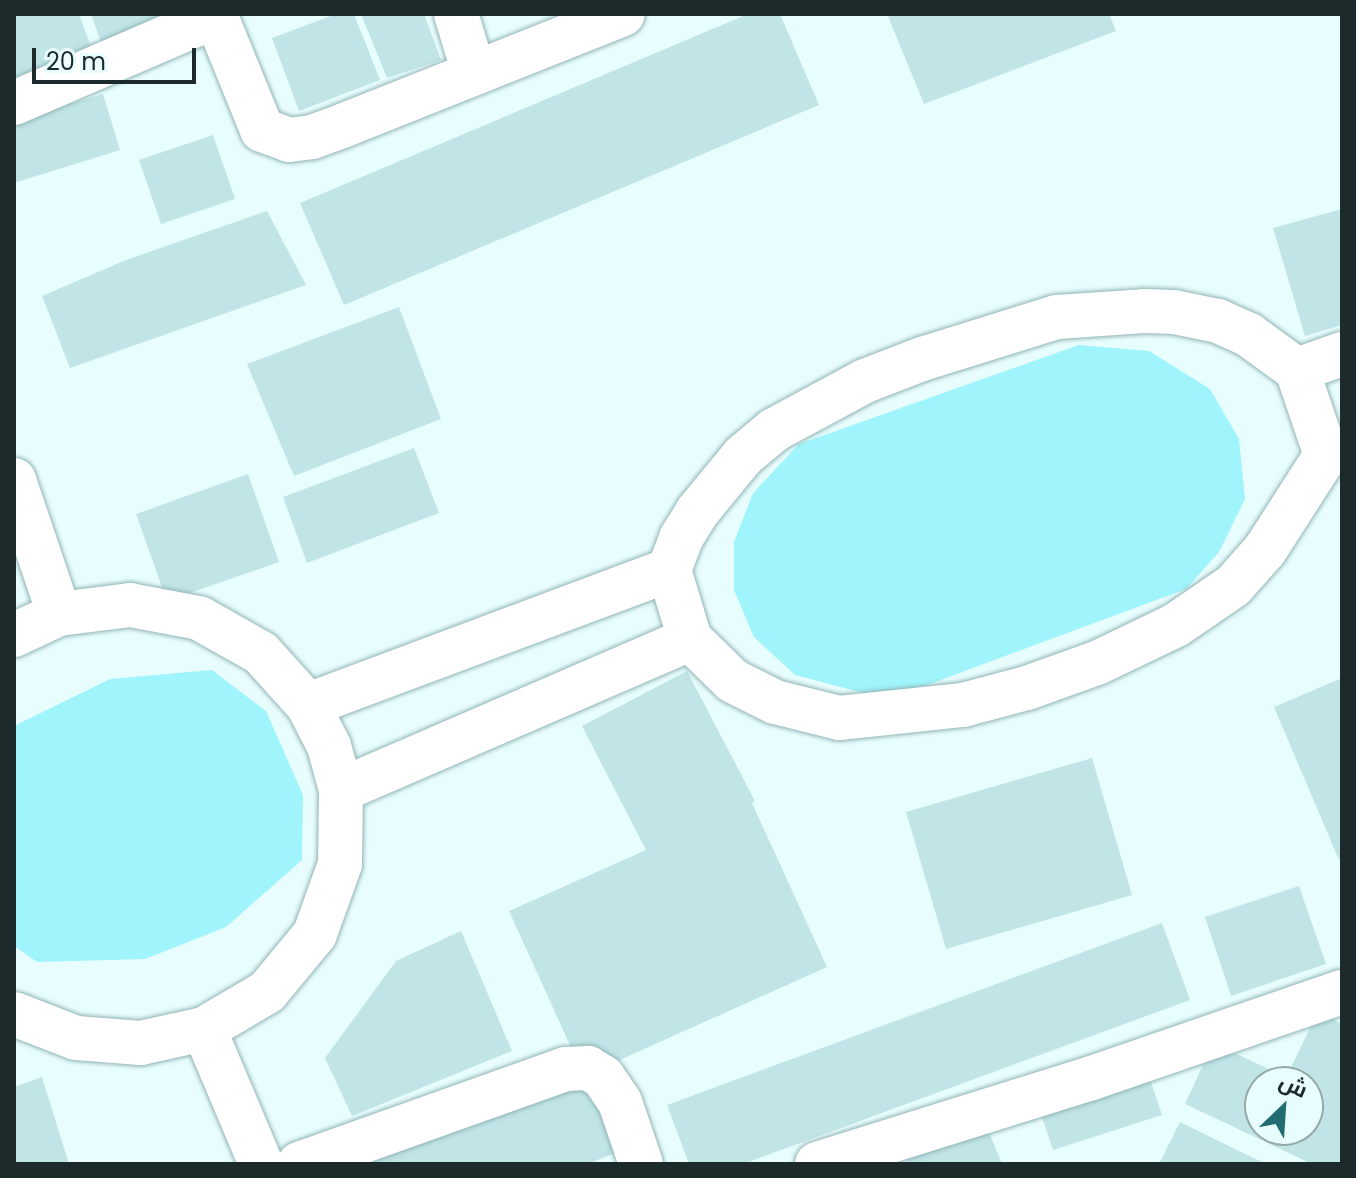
<!DOCTYPE html>
<html>
<head>
<meta charset="utf-8">
<style>
  body { margin:0 }
  #map { position:relative; width:1356px; height:1178px; overflow:hidden; background:#e8fdfe; font-family:Poppins,Cairo,sans-serif }
  div>[style] { position:absolute }
  .green>* { inset:0; background:#9ff5fb }
  .building>* { inset:0; background:#c1e5e7 }
  .roads { filter:drop-shadow(0 0 2px #92b4b6) drop-shadow(0 0 2px #92b4b6) }
  .minor>* { height:44px; margin:-22px; padding:0 22px; transform-origin:22px; border-radius:22px; background:#fff }
  span { translate:-50% -50%; white-space:nowrap; text-align:center; line-height:1.15; -webkit-text-stroke:6px #e8fdfe; paint-order:stroke }
  .frame { position:absolute; inset:0; border:16px solid #1c2a2b; pointer-events:none }
  .north { position:absolute; left:1244px; top:1066px; width:80px; height:80px; box-sizing:border-box; background:#e8fdfe; border:2px solid #96a9aa; border-radius:50%; rotate:25deg; font-size:22px; font-weight:700; line-height:32px; text-align:center; color:#1c2a2b }
  .north::after { content:''; display:block; margin:auto; width:28px; height:36px; background:#216d71; clip-path:polygon(50% 0,100% 100%,50% 72%,0 100%) }
  .scale { position:absolute; left:32px; top:48px; width:164px; height:36px; box-sizing:border-box; border:4px solid #1c2a2b; border-top:0; padding-left:10px; font-size:24px; line-height:28px; white-space:nowrap; color:#1c2a2b; -webkit-text-stroke:6px #e8fdfe; paint-order:stroke }
</style>
</head>
<body>
<div id="map">
  <div class="green">
    <div style="clip-path:polygon(1079px 345px,1149px 351px,1210px 389px,1239px 439px,1245px 499px,1219px 552px,1186px 589px,911px 691px,871px 695px,795px 675px,754px 637px,734px 590px,734px 542px,753px 493px,799px 444px)"></div>
    <div style="clip-path:polygon(212px 670px,266px 711px,303px 795px,302px 860px,226px 927px,145px 959px,37px 962px,14px 946px,14px 726px,110px 679px)"></div>
  </div>
  <div class="building">
    <div style="clip-path:polygon(14px 14px,79px 14px,97px 63px,14px 93px)"></div>
    <div style="clip-path:polygon(91px 14px,166px 14px,102px 45px)"></div>
    <div style="clip-path:polygon(336px 14px,354px 14px,380px 80px,299px 111px,272px 38px)"></div>
    <div style="clip-path:polygon(361px 14px,424px 14px,441px 60px,387px 78px)"></div>
    <div style="clip-path:polygon(748px 14px,780px 14px,819px 105px,344px 305px,300px 203px)"></div>
    <div style="clip-path:polygon(887px 14px,1109px 14px,1116px 31px,924px 104px)"></div>
    <div style="clip-path:polygon(103px 94px,120px 150px,14px 183px,14px 121px)"></div>
    <div style="clip-path:polygon(213px 135px,235px 199px,161px 224px,139px 160px)"></div>
    <div style="clip-path:polygon(1342px 209px,1342px 325px,1305px 336px,1273px 228px)"></div>
    <div style="clip-path:polygon(267px 211px,306px 285px,70px 368px,42px 296px,126px 260px)"></div>
    <div style="clip-path:polygon(399px 307px,441px 419px,294px 476px,247px 364px)"></div>
    <div style="clip-path:polygon(414px 448px,439px 513px,307px 563px,283px 497px)"></div>
    <div style="clip-path:polygon(248px 474px,279px 562px,167px 601px,136px 514px)"></div>
    <div style="clip-path:polygon(687px 671px,755px 801px,752px 803px,827px 967px,584px 1076px,509px 911px,646px 850px,582px 726px)"></div>
    <div style="clip-path:polygon(1342px 678px,1342px 859px,1339px 860px,1274px 707px)"></div>
    <div style="clip-path:polygon(1092px 758px,1132px 895px,946px 949px,906px 812px)"></div>
    <div style="clip-path:polygon(1299px 886px,1326px 964px,1231px 996px,1205px 917px)"></div>
    <div style="clip-path:polygon(1162px 923px,1190px 1000px,743px 1164px,689px 1164px,667px 1105px)"></div>
    <div style="clip-path:polygon(461px 931px,512px 1051px,352px 1116px,325px 1058px,396px 961px)"></div>
    <div style="clip-path:polygon(evenodd,1318px 1012px,1342px 1024px,1340px 1164px,1312px 1164px,1185px 1104px,1213px 1043px,1286px 1077px,1318px 1012px,1260px 1082px,1308px 1082px,1308px 1130px,1260px 1130px,1260px 1082px)"></div>
    <div style="clip-path:polygon(1149px 1076px,1162px 1115px,1053px 1150px,1040px 1111px)"></div>
    <div style="clip-path:polygon(42px 1077px,69px 1164px,14px 1164px,14px 1087px)"></div>
    <div style="clip-path:polygon(591px 1082px,618px 1152px,587px 1164px,356px 1164px)"></div>
    <div style="clip-path:polygon(1180px 1122px,1245px 1154px,1267px 1164px,1159px 1164px)"></div>
    <div style="clip-path:polygon(987px 1127px,1002px 1164px,909px 1164px,906px 1157px)"></div>
  </div>
  <div class="roads">
    <div class="minor">
      <div style="left:215px;top:14px;width:125px;rotate:67.9deg"></div>
      <div style="left:262px;top:130px;width:29px;rotate:20deg"></div>
      <div style="left:289px;top:140px;width:23px;rotate:-7deg"></div>
      <div style="left:312px;top:137px;width:32px;rotate:-20deg"></div>
      <div style="left:342px;top:126px;width:302px;rotate:-21.7deg"></div>
      <div style="left:456px;top:14px;width:62px;rotate:73deg"></div>
      <div style="left:14px;top:103px;width:220px;rotate:-23.3deg"></div>
      <div style="left:1297px;top:370px;width:90px;rotate:71.2deg"></div>
      <div style="left:14px;top:480px;width:141px;rotate:71.4deg"></div>
      <div style="left:669px;top:570px;width:72px;rotate:73.1deg"></div>
      <div style="left:14px;top:635px;width:50px;rotate:-25deg"></div>
      <div style="left:59px;top:614px;width:72px;rotate:-7.2deg"></div>
      <div style="left:130px;top:605px;width:70px;rotate:10.7deg"></div>
      <div style="left:199px;top:618px;width:71px;rotate:29.4deg"></div>
      <div style="left:261px;top:653px;width:70px;rotate:47.9deg"></div>
      <div style="left:308px;top:705px;width:46px;rotate:62.9deg"></div>
      <div style="left:329px;top:746px;width:46px;rotate:74.7deg"></div>
      <div style="left:341px;top:790px;width:74px;rotate:90.8deg"></div>
      <div style="left:340px;top:864px;width:74px;rotate:109.7deg"></div>
      <div style="left:315px;top:934px;width:75px;rotate:129.6deg"></div>
      <div style="left:267px;top:992px;width:73px;rotate:149.6deg"></div>
      <div style="left:204px;top:1029px;width:65px;rotate:167.5deg"></div>
      <div style="left:141px;top:1043px;width:65px;rotate:-175.6deg"></div>
      <div style="left:76px;top:1038px;width:66px;rotate:-158.8deg"></div>
      <div style="left:308px;top:705px;width:385px;rotate:-20.5deg"></div>
      <div style="left:669px;top:570px;width:34px;rotate:-69deg"></div>
      <div style="left:681px;top:538px;width:31px;rotate:-58deg"></div>
      <div style="left:697px;top:512px;width:72px;rotate:-50.6deg"></div>
      <div style="left:743px;top:456px;width:40px;rotate:-40deg"></div>
      <div style="left:774px;top:430px;width:103px;rotate:-28.3deg"></div>
      <div style="left:865px;top:381px;width:61px;rotate:-21.1deg"></div>
      <div style="left:922px;top:359px;width:141px;rotate:-17.3deg"></div>
      <div style="left:1057px;top:317px;width:87px;rotate:-3.9deg"></div>
      <div style="left:1144px;top:311px;width:30px;rotate:2deg"></div>
      <div style="left:1174px;top:312px;width:45px;rotate:11.6deg"></div>
      <div style="left:1218px;top:321px;width:34px;rotate:24deg"></div>
      <div style="left:1249px;top:335px;width:59px;rotate:36.1deg"></div>
      <div style="left:1297px;top:370px;width:48px;rotate:-19.6deg"></div>
      <div style="left:341px;top:790px;width:380px;rotate:-23.4deg"></div>
      <div style="left:690px;top:639px;width:60px;rotate:44.3deg"></div>
      <div style="left:733px;top:681px;width:47px;rotate:26.6deg"></div>
      <div style="left:775px;top:702px;width:66px;rotate:14deg"></div>
      <div style="left:839px;top:718px;width:125px;rotate:-6deg"></div>
      <div style="left:963px;top:705px;width:66px;rotate:-14.9deg"></div>
      <div style="left:1027px;top:688px;width:74px;rotate:-19.7deg"></div>
      <div style="left:1097px;top:663px;width:88px;rotate:-25.7deg"></div>
      <div style="left:1176px;top:625px;width:69px;rotate:-34.4deg"></div>
      <div style="left:1233px;top:586px;width:48px;rotate:-48.4deg"></div>
      <div style="left:1265px;top:550px;width:113px;rotate:-57.3deg"></div>
      <div style="left:1326px;top:455px;width:17px;rotate:-21deg"></div>
      <div style="left:204px;top:1029px;width:147px;rotate:67.1deg"></div>
      <div style="left:299px;top:1164px;width:283px;rotate:-19.6deg"></div>
      <div style="left:566px;top:1069px;width:22px;rotate:-3deg"></div>
      <div style="left:588px;top:1068px;width:17px;rotate:31deg"></div>
      <div style="left:603px;top:1077px;width:30px;rotate:56deg"></div>
      <div style="left:620px;top:1102px;width:65px;rotate:71.3deg"></div>
      <div style="left:817px;top:1164px;width:285px;rotate:-17.4deg"></div>
      <div style="left:1089px;top:1079px;width:268px;rotate:-19deg"></div>
    </div>
  </div>
  <div class="frame"></div>
  <div class="north">ش</div>
  <div class="scale">20 m</div>
</div>
</body>
</html>
